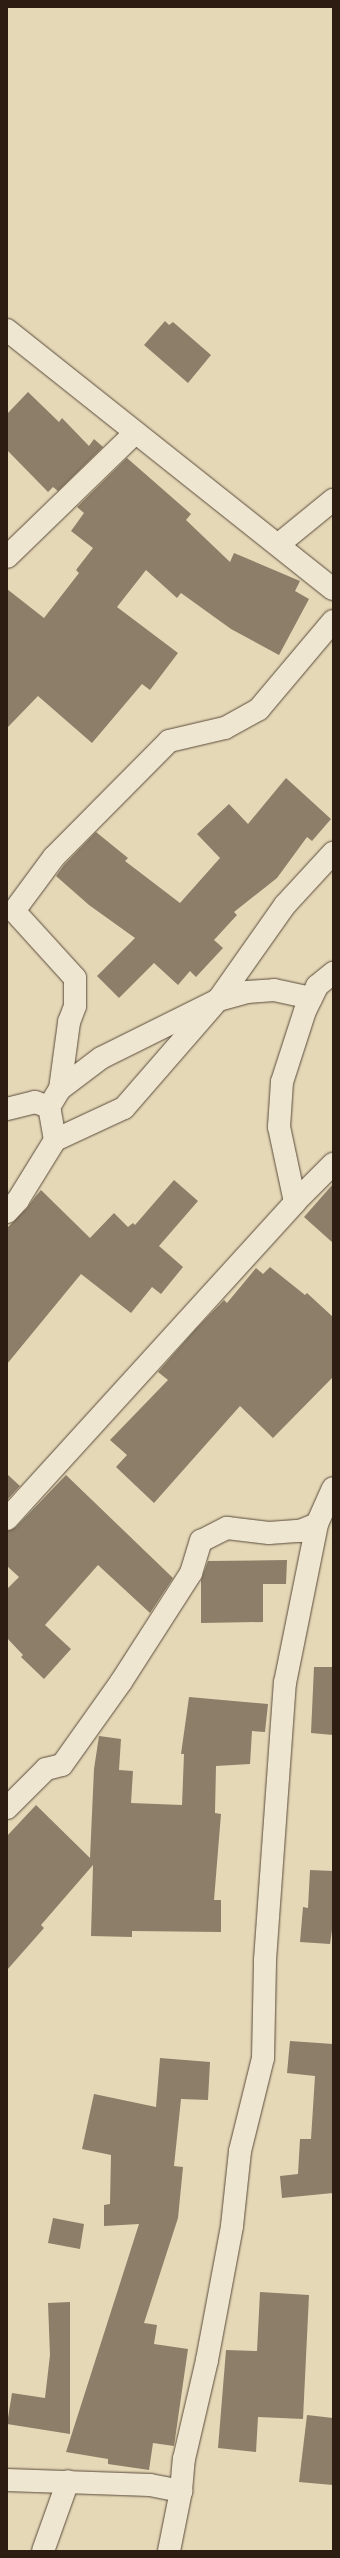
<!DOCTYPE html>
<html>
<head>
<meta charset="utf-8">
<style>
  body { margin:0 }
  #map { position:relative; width:340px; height:2558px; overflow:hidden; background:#e5d8b7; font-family:"Old Standard TT",serif }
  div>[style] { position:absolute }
  .building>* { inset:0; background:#8c7e68 }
  .roads { filter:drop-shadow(0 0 1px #5a4b3b) drop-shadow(0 0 1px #5a4b3b) }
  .minor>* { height:22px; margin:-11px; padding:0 11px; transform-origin:11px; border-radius:11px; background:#eee6d0 }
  span { translate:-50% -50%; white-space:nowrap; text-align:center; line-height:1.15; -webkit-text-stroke:3px #eee6d0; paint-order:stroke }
  .frame { position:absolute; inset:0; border:8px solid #2c1c12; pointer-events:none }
</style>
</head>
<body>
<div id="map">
  <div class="building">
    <div style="clip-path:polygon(165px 321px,169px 325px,173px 322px,211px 355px,188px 383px,144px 345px)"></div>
    <div style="clip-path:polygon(28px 392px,59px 422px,62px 418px,89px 446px,94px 439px,103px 447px,58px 491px,53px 487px,48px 492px,7px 450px,7px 414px)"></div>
    <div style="clip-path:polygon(127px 458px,191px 514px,186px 520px,230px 562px,234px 553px,300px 581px,295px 591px,309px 599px,279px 655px,231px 629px,181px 593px,177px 598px,146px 570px,117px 607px,178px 653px,150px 690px,142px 684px,92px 743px,38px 696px,7px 728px,7px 589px,44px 618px,79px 573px,76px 570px,93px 548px,71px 531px,84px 513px,77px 507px)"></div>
    <div style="clip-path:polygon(286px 778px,331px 819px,312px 841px,307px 837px,277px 878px,234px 912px,237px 915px,214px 940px,223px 948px,196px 977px,190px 971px,178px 985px,154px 963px,119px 998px,97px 976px,135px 938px,89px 905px,56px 876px,64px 865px,96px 832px,128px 858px,125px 861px,180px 903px,220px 858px,197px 834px,229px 804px,248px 824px)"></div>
    <div style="clip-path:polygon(174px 1180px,198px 1201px,159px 1246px,183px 1267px,161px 1294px,152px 1287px,131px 1313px,81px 1274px,7px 1364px,7px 1228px,27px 1208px,35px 1197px,41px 1190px,90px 1238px,114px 1213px,128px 1227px,133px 1223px,135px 1225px)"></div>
    <div style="clip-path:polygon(333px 1184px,333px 1243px,304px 1217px)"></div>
    <div style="clip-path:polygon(270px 1267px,305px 1295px,307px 1293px,333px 1317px,333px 1377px,273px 1438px,240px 1406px,154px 1503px,116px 1467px,127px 1455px,110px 1440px,168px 1380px,158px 1372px,194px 1331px,224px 1300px,227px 1303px,256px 1268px,263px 1274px)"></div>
    <div style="clip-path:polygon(7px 1474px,20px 1486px,7px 1500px)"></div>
    <div style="clip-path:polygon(66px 1475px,173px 1578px,150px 1613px,98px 1565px,45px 1625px,71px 1649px,44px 1679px,21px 1657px,23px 1655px,7px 1638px,7px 1589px,19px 1577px,7px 1566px,7px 1531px,16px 1527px)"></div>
    <div style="clip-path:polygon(287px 1560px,286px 1584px,263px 1584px,263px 1622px,201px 1623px,201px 1580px,208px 1561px)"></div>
    <div style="clip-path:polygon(314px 1667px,333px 1667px,333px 1735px,311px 1733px)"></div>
    <div style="clip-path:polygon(189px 1697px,268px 1704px,265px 1732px,252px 1731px,250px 1764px,216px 1766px,215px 1813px,221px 1814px,214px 1900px,221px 1900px,221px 1932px,132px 1931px,132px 1937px,91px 1936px,93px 1865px,41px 1925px,44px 1928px,7px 1970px,7px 1836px,36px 1805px,90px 1858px,94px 1769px,99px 1736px,121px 1739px,119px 1770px,133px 1771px,131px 1803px,182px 1805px,184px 1754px,181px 1754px)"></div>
    <div style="clip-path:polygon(310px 1870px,333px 1871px,333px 1923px,330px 1944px,300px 1942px,303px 1907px,308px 1908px)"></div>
    <div style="clip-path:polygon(290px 2041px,333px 2044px,333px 2193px,282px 2198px,280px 2176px,298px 2174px,300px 2139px,311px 2139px,315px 2076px,287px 2073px)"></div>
    <div style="clip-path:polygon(160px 2058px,210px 2062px,208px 2100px,181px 2099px,174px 2166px,183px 2167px,178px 2218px,144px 2323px,157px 2325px,154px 2344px,188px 2349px,174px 2446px,153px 2443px,149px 2470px,108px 2464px,108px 2459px,66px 2452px,139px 2224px,104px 2226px,104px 2205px,110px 2204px,111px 2155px,82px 2149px,94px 2094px,156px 2107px)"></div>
    <div style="clip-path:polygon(53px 2218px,84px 2224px,80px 2249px,48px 2243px)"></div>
    <div style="clip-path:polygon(260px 2292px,309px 2295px,303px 2419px,258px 2417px,256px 2452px,218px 2448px,226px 2350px,257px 2351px)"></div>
    <div style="clip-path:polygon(70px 2302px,70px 2434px,7px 2424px,12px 2393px,45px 2398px,50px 2355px,48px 2303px)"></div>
    <div style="clip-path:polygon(307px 2415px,333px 2418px,333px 2485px,299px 2482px)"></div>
  </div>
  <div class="roads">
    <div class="minor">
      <div style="left:7px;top:330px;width:416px;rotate:38.5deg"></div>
      <div style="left:279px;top:544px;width:70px;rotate:-39.2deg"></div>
      <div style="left:7px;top:557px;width:178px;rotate:-44.1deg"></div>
      <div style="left:60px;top:1089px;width:51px;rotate:-37.1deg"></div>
      <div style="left:101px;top:1058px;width:131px;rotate:-26.4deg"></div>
      <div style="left:218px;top:1000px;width:30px;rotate:-15deg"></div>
      <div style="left:247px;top:992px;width:27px;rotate:-4deg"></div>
      <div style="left:274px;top:990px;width:38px;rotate:12deg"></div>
      <div style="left:7px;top:1109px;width:29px;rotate:-14deg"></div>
      <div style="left:35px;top:1102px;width:15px;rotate:20deg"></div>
      <div style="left:49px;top:1107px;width:21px;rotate:-59deg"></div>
      <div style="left:60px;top:1089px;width:68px;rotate:-82.3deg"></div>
      <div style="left:69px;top:1022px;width:17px;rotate:-69deg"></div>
      <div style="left:75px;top:1006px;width:28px;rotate:-90deg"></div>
      <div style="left:75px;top:978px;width:91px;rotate:-132.3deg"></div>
      <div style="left:14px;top:911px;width:67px;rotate:-53.5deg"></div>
      <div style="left:54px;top:857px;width:163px;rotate:-45.2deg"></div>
      <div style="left:169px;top:741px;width:57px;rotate:-13.1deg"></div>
      <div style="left:225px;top:728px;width:39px;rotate:-29deg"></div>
      <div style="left:259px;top:709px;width:115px;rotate:-49.9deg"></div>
      <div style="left:55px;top:1140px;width:76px;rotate:-24.9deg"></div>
      <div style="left:124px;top:1108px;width:143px;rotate:-49deg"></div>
      <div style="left:218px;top:1000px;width:116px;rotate:-54.8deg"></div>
      <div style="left:285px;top:905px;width:71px;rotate:-47.3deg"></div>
      <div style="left:295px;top:1202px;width:77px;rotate:-102deg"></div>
      <div style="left:279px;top:1127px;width:45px;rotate:-86.2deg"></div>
      <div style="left:282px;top:1082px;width:75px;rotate:-72.1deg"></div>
      <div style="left:305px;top:1011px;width:28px;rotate:-64deg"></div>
      <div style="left:317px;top:986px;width:21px;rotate:-39deg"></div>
      <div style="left:7px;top:1212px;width:16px;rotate:-47deg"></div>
      <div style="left:18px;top:1200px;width:70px;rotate:-58.3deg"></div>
      <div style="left:55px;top:1140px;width:34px;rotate:-100deg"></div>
      <div style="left:7px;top:1519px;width:428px;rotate:-47.7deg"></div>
      <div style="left:295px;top:1202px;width:54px;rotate:-45deg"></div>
      <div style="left:7px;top:1808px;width:55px;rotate:-45deg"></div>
      <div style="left:46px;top:1769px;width:16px;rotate:-14deg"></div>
      <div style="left:62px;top:1765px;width:102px;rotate:-54.6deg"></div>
      <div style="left:121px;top:1682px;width:130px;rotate:-57.3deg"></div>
      <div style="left:191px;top:1573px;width:34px;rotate:-73deg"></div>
      <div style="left:201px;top:1541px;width:29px;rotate:-27deg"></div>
      <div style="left:227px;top:1528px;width:42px;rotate:6.8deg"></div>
      <div style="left:269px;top:1533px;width:31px;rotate:-4deg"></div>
      <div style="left:300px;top:1531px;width:18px;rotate:-22deg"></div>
      <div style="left:7px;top:2480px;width:143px;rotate:2deg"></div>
      <div style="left:150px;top:2485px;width:32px;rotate:11deg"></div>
      <div style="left:181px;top:2491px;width:32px;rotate:-85deg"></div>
      <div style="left:184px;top:2459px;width:102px;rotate:-76.9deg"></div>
      <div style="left:207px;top:2360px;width:136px;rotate:-79.4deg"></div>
      <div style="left:232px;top:2226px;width:75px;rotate:-83.9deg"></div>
      <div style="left:240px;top:2151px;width:96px;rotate:-76.1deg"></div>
      <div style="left:263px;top:2058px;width:98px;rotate:-88.8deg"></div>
      <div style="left:265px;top:1960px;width:278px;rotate:-85.9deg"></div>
      <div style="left:285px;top:1683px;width:162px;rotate:-78.6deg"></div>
      <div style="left:317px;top:1524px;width:39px;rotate:-66deg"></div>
      <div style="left:43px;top:2551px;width:74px;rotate:-70.3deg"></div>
      <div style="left:169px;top:2551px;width:61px;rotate:-78.7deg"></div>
    </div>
  </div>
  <div class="frame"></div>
</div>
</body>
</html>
